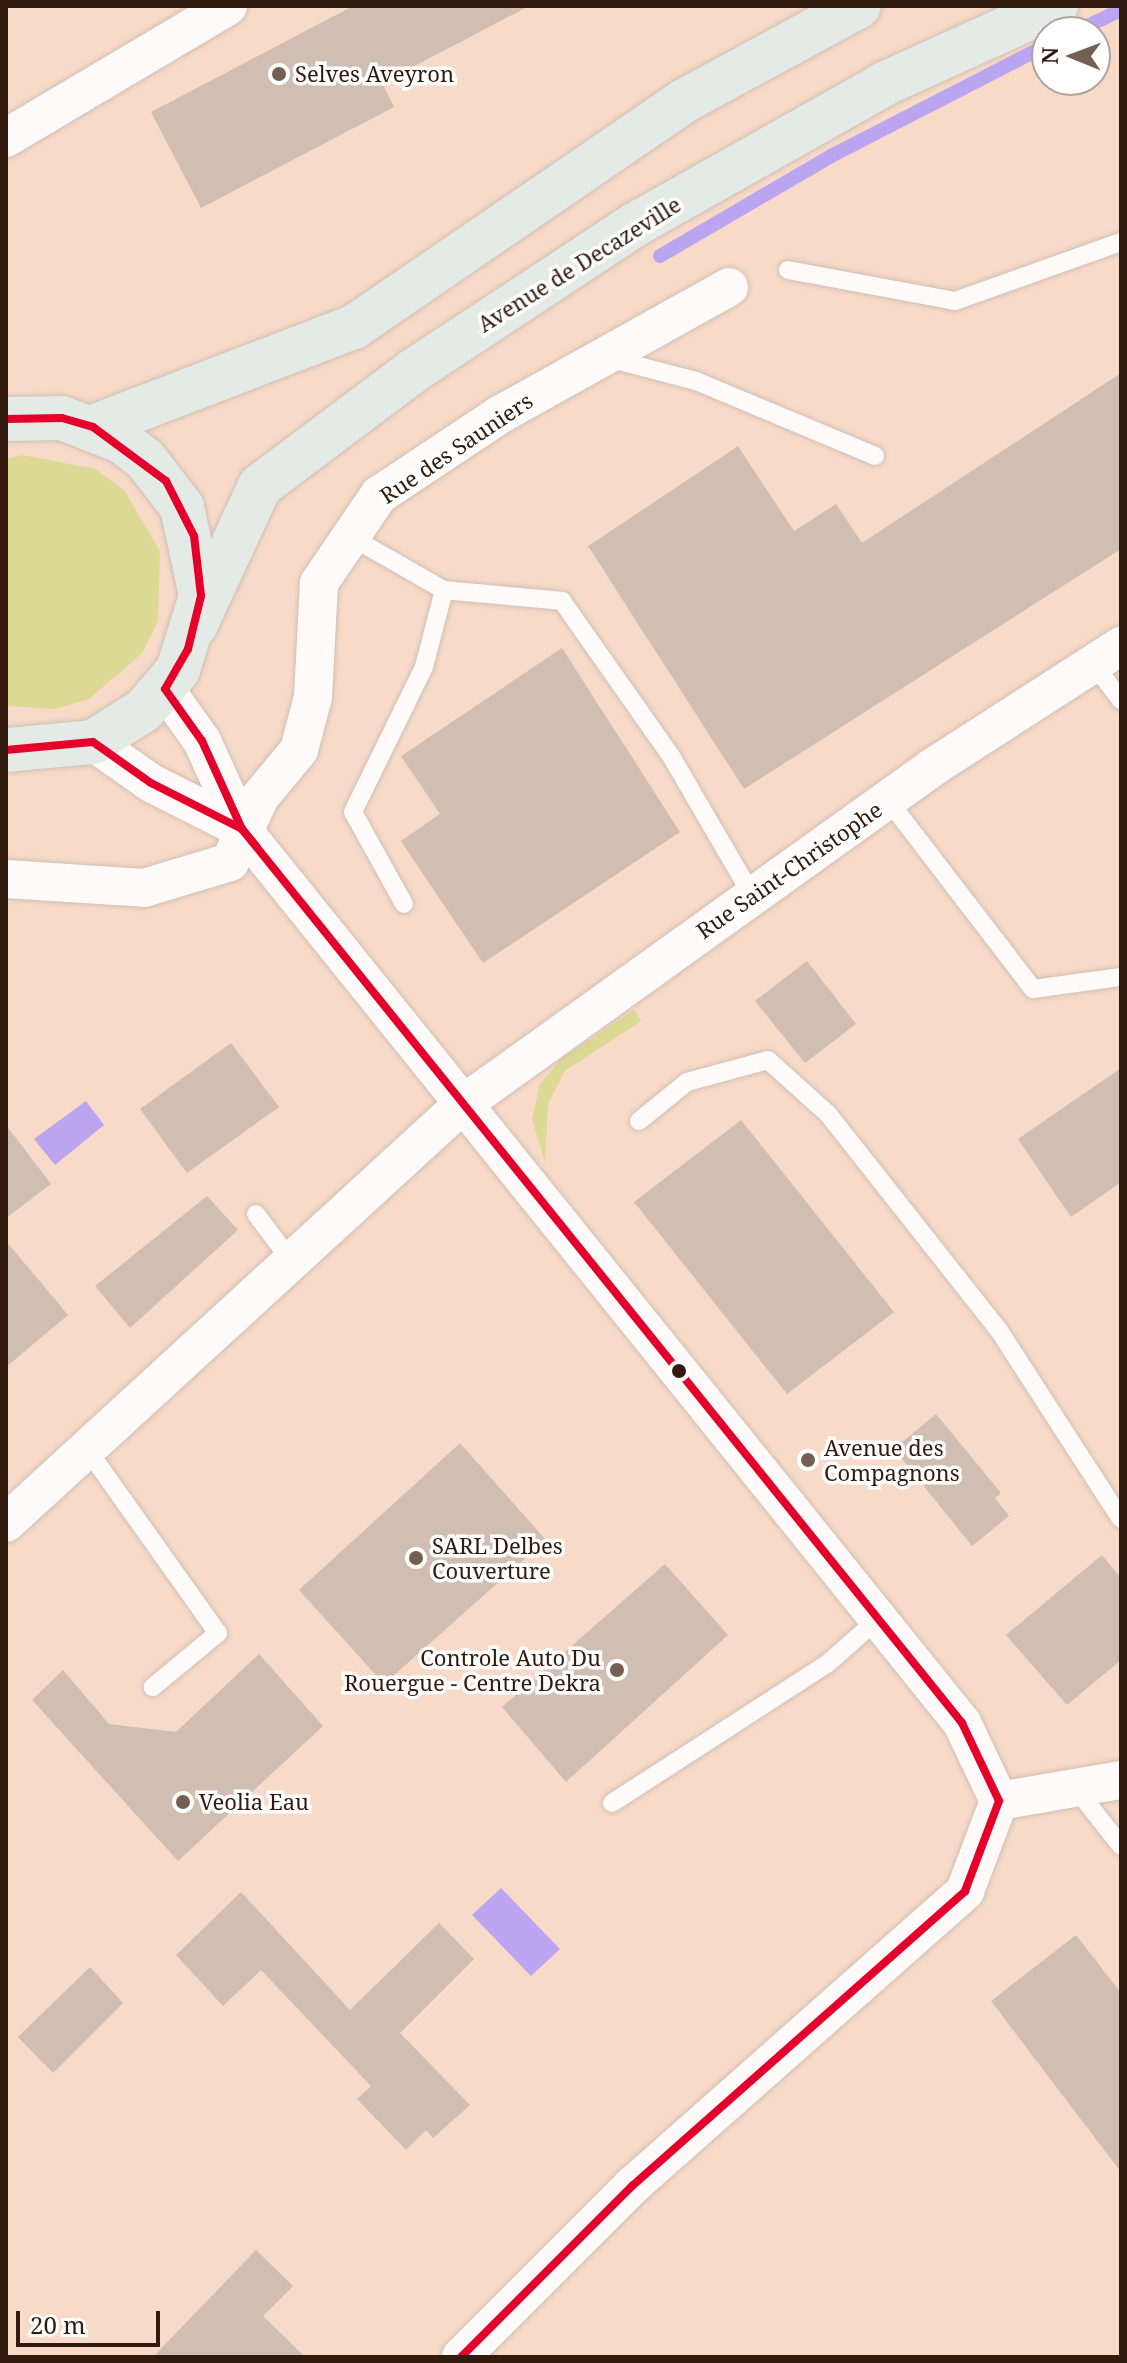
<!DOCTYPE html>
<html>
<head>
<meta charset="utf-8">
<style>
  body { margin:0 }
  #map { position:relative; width:1127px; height:2363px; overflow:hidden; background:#efe1d8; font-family:"Noto Serif",serif }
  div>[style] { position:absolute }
  .built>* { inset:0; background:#f7dac8 }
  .green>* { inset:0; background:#dbd994 }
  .water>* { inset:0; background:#bba5f0 }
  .stream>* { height:14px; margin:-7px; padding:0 7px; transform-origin:7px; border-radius:7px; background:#bba5f0 }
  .building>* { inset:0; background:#d0beb3 }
  .roads { filter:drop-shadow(0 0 2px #d0bfb3) drop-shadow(0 0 2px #d0bfb3) }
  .lane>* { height:18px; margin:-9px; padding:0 9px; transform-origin:9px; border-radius:9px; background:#fdfaf9 }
  .street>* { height:38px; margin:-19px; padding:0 19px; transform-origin:19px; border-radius:19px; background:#fdfaf9 }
  .primary>* { height:44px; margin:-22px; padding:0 22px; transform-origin:22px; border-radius:22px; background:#e4eae6 }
  .bus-1>* { height:8px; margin:-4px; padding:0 4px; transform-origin:4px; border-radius:4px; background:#e4002b }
  .dots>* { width:22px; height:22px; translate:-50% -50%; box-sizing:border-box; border:4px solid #fff; border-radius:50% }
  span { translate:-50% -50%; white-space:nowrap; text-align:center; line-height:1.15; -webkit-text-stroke:7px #fff; paint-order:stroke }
  .poi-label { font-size:22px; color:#321b0c }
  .left { translate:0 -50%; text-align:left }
  .right { translate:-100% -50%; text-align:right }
  .street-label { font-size:22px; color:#321b0c }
  .frame { position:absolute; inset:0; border:8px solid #321b0c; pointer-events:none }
  .north { position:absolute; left:1031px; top:16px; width:80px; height:80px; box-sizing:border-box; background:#fff; border:2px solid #ada49e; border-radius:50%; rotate:271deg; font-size:22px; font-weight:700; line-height:32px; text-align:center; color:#321b0c }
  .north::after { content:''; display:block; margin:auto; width:28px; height:36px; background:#746053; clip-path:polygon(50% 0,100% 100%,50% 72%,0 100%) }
  .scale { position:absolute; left:16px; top:2311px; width:144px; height:36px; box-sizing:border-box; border:4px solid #321b0c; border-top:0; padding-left:10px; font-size:24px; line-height:28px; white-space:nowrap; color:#321b0c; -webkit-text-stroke:6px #fff; paint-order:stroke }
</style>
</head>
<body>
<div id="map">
  <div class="built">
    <div style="clip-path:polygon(evenodd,6px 6px,1121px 6px,1121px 2357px,6px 2357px,6px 6px,1047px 32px,1095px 32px,1095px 80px,1047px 80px,1047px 32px)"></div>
  </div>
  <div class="green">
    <div style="clip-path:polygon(23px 455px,95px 469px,124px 490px,160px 551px,158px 621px,142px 653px,89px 699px,55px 709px,6px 706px,6px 459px)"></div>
    <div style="clip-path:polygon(634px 1010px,641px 1021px,565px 1071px,548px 1104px,545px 1162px,532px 1119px,540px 1084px,562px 1058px)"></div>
  </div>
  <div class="water">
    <div style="clip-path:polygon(86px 1101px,104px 1125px,55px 1165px,34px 1139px)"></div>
    <div style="clip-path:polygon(501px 1888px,560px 1949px,531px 1976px,472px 1915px)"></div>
  </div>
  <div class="stream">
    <div style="left:1075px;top:32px;width:51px;rotate:-25.6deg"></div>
    <div style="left:660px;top:256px;width:198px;rotate:-30.3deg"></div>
    <div style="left:831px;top:156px;width:243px;rotate:-27.2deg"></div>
  </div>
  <div class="building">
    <div style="clip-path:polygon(353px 6px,529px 6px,382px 83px,394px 107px,201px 208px,151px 112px)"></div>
    <div style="clip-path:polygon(1121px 373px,1121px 549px,744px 789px,588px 546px,738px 446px,794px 531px,836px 504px,862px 543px)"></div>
    <div style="clip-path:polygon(562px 648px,680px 832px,483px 963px,401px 841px,440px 814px,401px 756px)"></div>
    <div style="clip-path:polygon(807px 961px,856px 1024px,805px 1063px,755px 1001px)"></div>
    <div style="clip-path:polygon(231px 1043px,279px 1107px,187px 1173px,140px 1109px)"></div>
    <div style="clip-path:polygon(1121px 1068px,1121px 1182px,1071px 1217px,1018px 1139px)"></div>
    <div style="clip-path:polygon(741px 1120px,894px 1312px,787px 1394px,634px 1202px)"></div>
    <div style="clip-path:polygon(6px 1125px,51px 1184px,6px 1218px)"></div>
    <div style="clip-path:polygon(207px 1196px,238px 1230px,130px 1328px,95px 1286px)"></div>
    <div style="clip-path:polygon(6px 1241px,68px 1315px,6px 1367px)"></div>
    <div style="clip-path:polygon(936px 1414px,1001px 1493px,995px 1498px,1009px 1516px,972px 1546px,894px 1449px)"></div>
    <div style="clip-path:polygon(460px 1443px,546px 1540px,384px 1684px,299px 1590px)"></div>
    <div style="clip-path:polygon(1102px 1555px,1121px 1578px,1121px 1660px,1067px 1705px,1006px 1635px)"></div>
    <div style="clip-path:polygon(665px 1564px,728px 1635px,566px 1782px,502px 1707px)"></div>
    <div style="clip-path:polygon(259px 1654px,323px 1726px,178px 1861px,32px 1700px,63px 1670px,109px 1724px,176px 1732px)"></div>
    <div style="clip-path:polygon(241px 1892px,350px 2010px,439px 1923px,474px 1959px,400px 2033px,470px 2105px,433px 2138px,426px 2130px,406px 2150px,357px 2099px,371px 2086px,261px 1970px,223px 2006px,176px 1955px)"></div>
    <div style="clip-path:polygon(1076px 1935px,1121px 1993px,1121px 2172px,991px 2001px)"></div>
    <div style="clip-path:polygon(90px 1967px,123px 2003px,53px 2073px,18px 2037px)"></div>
    <div style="clip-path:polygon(256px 2250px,293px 2286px,263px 2316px,305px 2357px,153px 2357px)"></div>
  </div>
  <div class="roads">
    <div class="lane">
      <div style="left:788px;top:270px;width:170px;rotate:10.5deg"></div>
      <div style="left:955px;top:301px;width:176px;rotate:-19.6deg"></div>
      <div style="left:608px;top:358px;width:91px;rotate:14.6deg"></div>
      <div style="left:696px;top:381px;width:194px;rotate:22.7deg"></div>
      <div style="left:351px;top:537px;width:107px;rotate:29.7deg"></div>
      <div style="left:444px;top:590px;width:80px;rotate:104.6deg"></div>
      <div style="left:424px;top:667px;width:161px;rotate:116.1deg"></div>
      <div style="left:353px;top:812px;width:105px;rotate:61deg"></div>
      <div style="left:444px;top:590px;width:119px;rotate:5.3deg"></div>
      <div style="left:562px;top:601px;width:189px;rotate:54.9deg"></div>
      <div style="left:671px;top:756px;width:163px;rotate:59.8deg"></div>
      <div style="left:1092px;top:662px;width:48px;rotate:52.7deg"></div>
      <div style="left:888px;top:800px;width:238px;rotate:52.5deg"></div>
      <div style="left:1033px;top:989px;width:89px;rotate:-7.8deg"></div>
      <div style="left:639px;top:1121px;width:62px;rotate:-39.1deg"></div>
      <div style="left:687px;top:1082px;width:84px;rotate:-15.2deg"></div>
      <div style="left:768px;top:1060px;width:81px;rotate:42deg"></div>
      <div style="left:828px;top:1114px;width:274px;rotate:51.7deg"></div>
      <div style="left:998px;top:1329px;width:226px;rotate:57.1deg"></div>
      <div style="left:256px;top:1214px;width:60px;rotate:53.1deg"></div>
      <div style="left:87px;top:1449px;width:226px;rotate:54.6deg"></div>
      <div style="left:218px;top:1633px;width:85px;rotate:140.3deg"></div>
      <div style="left:1077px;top:1790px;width:71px;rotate:51.8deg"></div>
      <div style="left:612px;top:1803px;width:256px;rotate:-32.9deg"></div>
      <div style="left:827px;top:1664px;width:68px;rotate:-41.4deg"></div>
    </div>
    <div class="street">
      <div style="left:6px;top:138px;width:258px;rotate:-30.7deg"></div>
      <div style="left:165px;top:689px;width:64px;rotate:54.6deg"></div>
      <div style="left:202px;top:741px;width:97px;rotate:65.6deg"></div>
      <div style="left:242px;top:829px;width:1148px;rotate:51.15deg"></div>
      <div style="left:962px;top:1723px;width:86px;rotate:64.6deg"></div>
      <div style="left:93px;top:742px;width:71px;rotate:35.3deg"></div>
      <div style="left:151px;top:783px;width:102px;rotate:26.8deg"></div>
      <div style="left:6px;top:879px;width:138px;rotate:3.7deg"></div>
      <div style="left:144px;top:888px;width:90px;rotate:-16.8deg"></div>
      <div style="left:230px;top:862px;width:72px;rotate:-65.2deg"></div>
      <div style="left:260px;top:797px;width:61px;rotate:-50.3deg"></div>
      <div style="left:299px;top:750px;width:55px;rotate:-75.2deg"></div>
      <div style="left:313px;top:697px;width:114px;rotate:-87deg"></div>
      <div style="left:319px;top:583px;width:107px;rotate:-55.7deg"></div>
      <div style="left:379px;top:495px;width:146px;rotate:-33.6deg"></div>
      <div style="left:501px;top:414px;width:261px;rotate:-29.1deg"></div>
      <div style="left:6px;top:1523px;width:620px;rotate:-42.52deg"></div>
      <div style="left:463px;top:1104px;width:578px;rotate:-35.64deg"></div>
      <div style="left:933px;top:767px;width:224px;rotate:-32.8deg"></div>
      <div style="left:999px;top:1801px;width:124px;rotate:-9.8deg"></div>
      <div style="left:461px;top:2357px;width:242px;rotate:-45deg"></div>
      <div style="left:632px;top:2186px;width:445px;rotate:-41.5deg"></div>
      <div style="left:965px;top:1891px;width:96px;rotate:-69.3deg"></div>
    </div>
    <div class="primary">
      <div style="left:6px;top:419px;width:56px;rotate:-1deg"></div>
      <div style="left:62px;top:418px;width:63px;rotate:21.3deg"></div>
      <div style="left:121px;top:441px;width:30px;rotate:37deg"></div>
      <div style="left:145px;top:459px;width:61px;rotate:52.4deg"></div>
      <div style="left:182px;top:507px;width:91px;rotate:77.9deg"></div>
      <div style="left:201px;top:596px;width:77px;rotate:107.3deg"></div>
      <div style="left:178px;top:670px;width:52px;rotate:130.4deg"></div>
      <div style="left:144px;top:710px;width:60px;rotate:147.9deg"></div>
      <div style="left:93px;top:742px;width:87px;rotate:174.7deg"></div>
      <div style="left:93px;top:427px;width:280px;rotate:-21deg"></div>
      <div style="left:354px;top:327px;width:400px;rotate:-34.4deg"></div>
      <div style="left:684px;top:101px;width:199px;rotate:-28.5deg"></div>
      <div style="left:195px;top:626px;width:154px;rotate:-65.1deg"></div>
      <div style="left:260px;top:486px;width:191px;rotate:-36.9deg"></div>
      <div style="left:413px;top:371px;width:267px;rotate:-33.4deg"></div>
      <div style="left:636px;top:224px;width:285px;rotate:-29.4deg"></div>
      <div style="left:884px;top:84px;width:189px;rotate:-24.4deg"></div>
    </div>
  </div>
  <div class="bus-1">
    <div style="left:6px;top:419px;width:56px;rotate:-1deg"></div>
    <div style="left:62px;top:418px;width:32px;rotate:16deg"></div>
    <div style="left:93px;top:427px;width:91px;rotate:36.5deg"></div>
    <div style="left:166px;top:481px;width:62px;rotate:63deg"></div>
    <div style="left:194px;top:536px;width:60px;rotate:83.3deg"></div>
    <div style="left:201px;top:596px;width:55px;rotate:103.8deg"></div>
    <div style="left:188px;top:649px;width:46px;rotate:119.9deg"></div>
    <div style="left:165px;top:689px;width:64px;rotate:54.6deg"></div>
    <div style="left:202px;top:741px;width:97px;rotate:65.6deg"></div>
    <div style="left:242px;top:829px;width:1148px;rotate:51.15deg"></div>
    <div style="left:962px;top:1723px;width:86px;rotate:64.6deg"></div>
    <div style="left:6px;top:750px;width:87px;rotate:-5.3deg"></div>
    <div style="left:93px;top:742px;width:71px;rotate:35.3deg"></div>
    <div style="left:151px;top:783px;width:102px;rotate:26.8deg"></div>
    <div style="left:242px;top:829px;width:22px;rotate:51deg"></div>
    <div style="left:461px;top:2357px;width:242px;rotate:-45deg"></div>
    <div style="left:632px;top:2186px;width:445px;rotate:-41.5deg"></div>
    <div style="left:965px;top:1891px;width:96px;rotate:-69.3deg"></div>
  </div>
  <div class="dots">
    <div style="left:279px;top:74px;background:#746053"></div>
    <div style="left:679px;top:1371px;background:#321b0c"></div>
    <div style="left:808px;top:1460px;background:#746053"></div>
    <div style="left:416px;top:1558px;background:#746053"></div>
    <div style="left:617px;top:1670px;background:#746053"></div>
    <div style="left:183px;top:1802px;background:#746053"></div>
  </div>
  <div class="poi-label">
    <span class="left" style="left:295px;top:74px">Selves Aveyron</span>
    <span class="left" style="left:824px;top:1460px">Avenue des<br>Compagnons</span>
    <span class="left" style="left:432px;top:1558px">SARL Delbes<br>Couverture</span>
    <span class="right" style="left:601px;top:1670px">Controle Auto Du<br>Rouergue - Centre Dekra</span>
    <span class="left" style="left:199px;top:1802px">Veolia Eau</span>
  </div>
  <div class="street-label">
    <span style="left:579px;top:264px;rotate:-32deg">Avenue de Decazeville</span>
    <span style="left:456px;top:448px;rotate:-34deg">Rue des Sauniers</span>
    <span style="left:789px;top:870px;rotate:-35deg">Rue Saint-Christophe</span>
  </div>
  <div class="frame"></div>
  <div class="north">N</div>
  <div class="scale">20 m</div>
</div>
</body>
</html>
